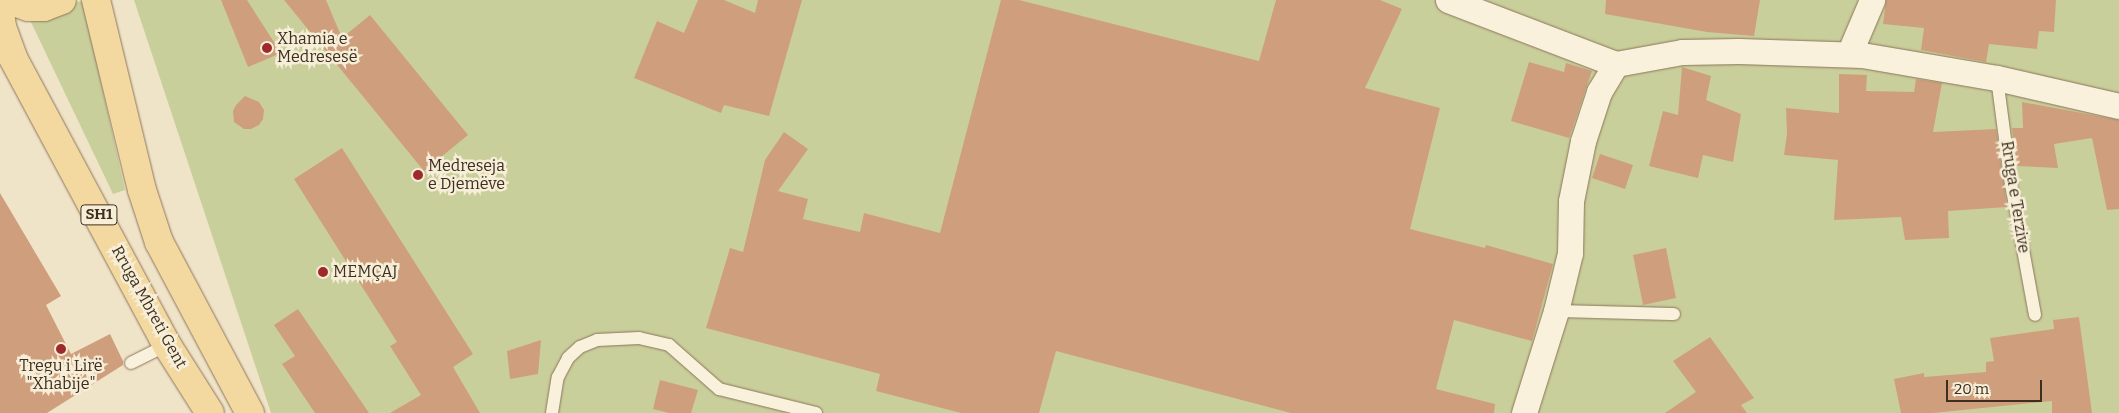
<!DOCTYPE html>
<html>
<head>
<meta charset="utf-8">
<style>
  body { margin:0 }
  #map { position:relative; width:2119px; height:413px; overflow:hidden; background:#f0e4c8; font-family:Bitter,serif }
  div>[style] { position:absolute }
  .green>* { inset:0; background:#c9cf9b }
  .building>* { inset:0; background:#cf9f7d }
  .roads { filter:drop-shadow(0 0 1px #8d765c) drop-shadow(0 0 1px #8d765c) }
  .service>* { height:12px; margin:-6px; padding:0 6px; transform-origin:6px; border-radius:6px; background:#faf1dc }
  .minor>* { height:25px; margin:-12.5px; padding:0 12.5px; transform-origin:12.5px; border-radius:12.5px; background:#faf1dc }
  .primary>* { height:28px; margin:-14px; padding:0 14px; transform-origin:14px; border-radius:14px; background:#f3d9a0 }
  .dots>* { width:14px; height:14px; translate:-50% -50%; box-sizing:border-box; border:2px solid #f7eed8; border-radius:50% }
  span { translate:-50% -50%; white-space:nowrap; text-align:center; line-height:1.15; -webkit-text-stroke:5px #f7eed8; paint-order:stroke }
  .shield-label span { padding:1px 4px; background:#f7eed8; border:1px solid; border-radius:4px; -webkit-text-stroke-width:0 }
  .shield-label { font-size:15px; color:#3d2e20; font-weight:700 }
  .poi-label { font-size:16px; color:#3d2e20 }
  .left { translate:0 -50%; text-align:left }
  .street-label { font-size:16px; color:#3d2e20 }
  .scale { position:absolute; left:1946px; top:380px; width:96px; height:22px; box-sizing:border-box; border:2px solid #3d2e20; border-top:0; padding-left:6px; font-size:15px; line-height:18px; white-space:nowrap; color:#3d2e20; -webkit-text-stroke:4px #f7eed8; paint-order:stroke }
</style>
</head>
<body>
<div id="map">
  <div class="green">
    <div style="clip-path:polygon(134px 0,2119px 0,2119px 413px,271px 413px)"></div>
    <div style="clip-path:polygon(83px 1px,125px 190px,113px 194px,29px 18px,55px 14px,77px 2px)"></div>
  </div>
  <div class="building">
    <div style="clip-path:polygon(221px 0,247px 0,281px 53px,248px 67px)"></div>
    <div style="clip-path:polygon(284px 0,326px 0,342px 38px,370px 15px,468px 135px,424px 171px)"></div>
    <div style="clip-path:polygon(698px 0,724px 0,755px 13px,758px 0,802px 0,769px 116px,724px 105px,721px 113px,634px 78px,657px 21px,684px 33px)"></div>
    <div style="clip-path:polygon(1001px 0,1019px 0,1259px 61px,1276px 0,1380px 0,1402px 9px,1365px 88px,1440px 108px,1410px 229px,1485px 248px,1486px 245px,1553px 264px,1532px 341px,1454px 320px,1436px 389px,1495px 404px,1494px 413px,1291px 413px,1056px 351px,1039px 413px,961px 413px,876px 391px,880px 374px,706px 328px,730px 248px,743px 252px,765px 160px,784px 132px,808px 149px,778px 191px,808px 199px,803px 219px,860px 232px,864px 213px,940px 233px)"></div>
    <div style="clip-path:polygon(1606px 0,1760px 0,1754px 36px,1707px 32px,1605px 14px)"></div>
    <div style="clip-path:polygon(1886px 0,2056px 0,2054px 32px,2039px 31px,2037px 49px,1989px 44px,1986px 62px,1921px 50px,1924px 28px,1883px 24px)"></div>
    <div style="clip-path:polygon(1529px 62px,1564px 72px,1566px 63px,1592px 71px,1569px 138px,1511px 121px)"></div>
    <div style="clip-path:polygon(1682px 67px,1711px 76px,1706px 100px,1741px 114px,1733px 162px,1703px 155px,1698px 178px,1649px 166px,1663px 111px,1678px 115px)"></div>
    <div style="clip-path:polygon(1839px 74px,1867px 75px,1866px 91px,1914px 92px,1916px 79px,1942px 83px,1933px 132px,1996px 129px,2007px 207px,1948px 211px,1949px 238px,1905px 240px,1901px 217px,1834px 220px,1838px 160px,1784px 155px,1787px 134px,1786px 108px,1839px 113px)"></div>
    <div style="clip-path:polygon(245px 96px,259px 102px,264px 110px,263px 119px,259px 125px,251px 129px,244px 129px,234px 122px,233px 111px,236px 105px)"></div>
    <div style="clip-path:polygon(2022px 102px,2119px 120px,2119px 209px,2107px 210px,2092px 138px,2054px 144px,2058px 168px,2017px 166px,2012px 128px,2023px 128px)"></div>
    <div style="clip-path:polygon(342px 148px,473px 354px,453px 367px,480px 413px,390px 413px,421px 395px,390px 346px,397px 342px,294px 179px)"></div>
    <div style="clip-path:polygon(1600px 154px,1633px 165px,1625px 189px,1592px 178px)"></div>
    <div style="clip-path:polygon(0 193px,61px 296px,46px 305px,71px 354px,110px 334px,123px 361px,123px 365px,47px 413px,0 413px)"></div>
    <div style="clip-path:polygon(1666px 248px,1676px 298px,1643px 305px,1633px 255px)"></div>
    <div style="clip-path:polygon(298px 309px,369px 413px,315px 413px,282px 364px,295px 356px,274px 325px)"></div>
    <div style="clip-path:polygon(2079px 317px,2092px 413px,2052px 413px,2052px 401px,1933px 413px,1901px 413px,1894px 379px,1924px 373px,1924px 377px,1986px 372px,1986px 362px,1994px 361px,1990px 338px,2054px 329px,2053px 320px)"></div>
    <div style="clip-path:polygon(1710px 337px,1754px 398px,1741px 405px,1747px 413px,1665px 413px,1696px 392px,1673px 361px)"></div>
    <div style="clip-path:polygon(541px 340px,538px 374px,510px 379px,507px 351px)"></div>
    <div style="clip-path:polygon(660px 380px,698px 390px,691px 413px,669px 413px,653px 409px)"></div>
  </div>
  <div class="roads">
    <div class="service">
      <div style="left:1997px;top:78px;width:107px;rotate:82.5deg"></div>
      <div style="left:2011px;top:184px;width:133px;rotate:79.6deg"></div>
      <div style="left:1556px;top:311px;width:118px;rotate:1.5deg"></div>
      <div style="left:131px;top:363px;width:40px;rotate:-26.6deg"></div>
      <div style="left:552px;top:413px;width:36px;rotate:-81deg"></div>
      <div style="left:558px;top:377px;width:21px;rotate:-62deg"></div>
      <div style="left:568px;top:358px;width:16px;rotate:-43deg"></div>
      <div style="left:580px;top:347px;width:18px;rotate:-22deg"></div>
      <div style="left:597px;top:340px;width:42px;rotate:-2.7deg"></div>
      <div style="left:639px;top:338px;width:31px;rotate:13deg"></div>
      <div style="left:669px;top:345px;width:67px;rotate:41.3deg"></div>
      <div style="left:719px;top:389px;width:100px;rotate:13.9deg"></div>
    </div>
    <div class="minor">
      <div style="left:1448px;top:0;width:180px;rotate:20.9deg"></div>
      <div style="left:1849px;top:54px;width:59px;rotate:-66.9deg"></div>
      <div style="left:1616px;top:64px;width:67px;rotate:-10.3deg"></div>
      <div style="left:1682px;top:52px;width:57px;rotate:-1deg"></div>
      <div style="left:1739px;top:51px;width:123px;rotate:1.9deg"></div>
      <div style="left:1862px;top:55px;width:137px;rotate:9.7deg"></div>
      <div style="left:1997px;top:78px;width:125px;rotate:12.9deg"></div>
      <div style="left:1524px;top:413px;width:107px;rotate:-72.6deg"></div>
      <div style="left:1556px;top:311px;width:60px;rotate:-76.4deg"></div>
      <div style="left:1570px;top:253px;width:52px;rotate:-88.9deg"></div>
      <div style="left:1571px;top:201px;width:61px;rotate:-78.7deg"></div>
      <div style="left:1583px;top:141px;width:52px;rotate:-71.9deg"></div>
      <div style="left:1599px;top:92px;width:33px;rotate:-59deg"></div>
    </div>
    <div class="primary">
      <div style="left:8px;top:0;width:21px;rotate:19deg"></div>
      <div style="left:28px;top:7px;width:16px"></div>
      <div style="left:44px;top:7px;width:19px;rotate:-21deg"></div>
      <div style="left:96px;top:0;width:195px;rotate:76.4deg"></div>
      <div style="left:142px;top:190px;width:55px;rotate:71.9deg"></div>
      <div style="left:159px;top:242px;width:194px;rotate:62deg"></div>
      <div style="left:0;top:11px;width:16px;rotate:83deg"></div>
      <div style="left:2px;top:27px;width:33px;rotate:70deg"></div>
      <div style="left:13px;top:58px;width:326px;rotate:61.8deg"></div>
      <div style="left:167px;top:345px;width:80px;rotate:57.7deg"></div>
    </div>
  </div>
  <div class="dots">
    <div style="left:267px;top:48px;background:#9e2a2b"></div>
    <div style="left:418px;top:175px;background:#9e2a2b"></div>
    <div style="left:323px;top:272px;background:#9e2a2b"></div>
    <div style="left:61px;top:349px;background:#9e2a2b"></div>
  </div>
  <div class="shield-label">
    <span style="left:99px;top:215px">SH1</span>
  </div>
  <div class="poi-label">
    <span class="left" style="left:277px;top:48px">Xhamia e<br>Medresesë</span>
    <span class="left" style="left:428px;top:175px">Medreseja<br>e Djemëve</span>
    <span class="left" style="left:333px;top:272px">MEMÇAJ</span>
    <span style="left:61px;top:375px">Tregu i Lirë<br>"Xhabije"</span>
  </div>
  <div class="street-label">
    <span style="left:2015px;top:197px;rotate:81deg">Rruga e Terzive</span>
    <span style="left:149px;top:307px;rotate:61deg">Rruga Mbreti Gent</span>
  </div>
  <div class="scale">20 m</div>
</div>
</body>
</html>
